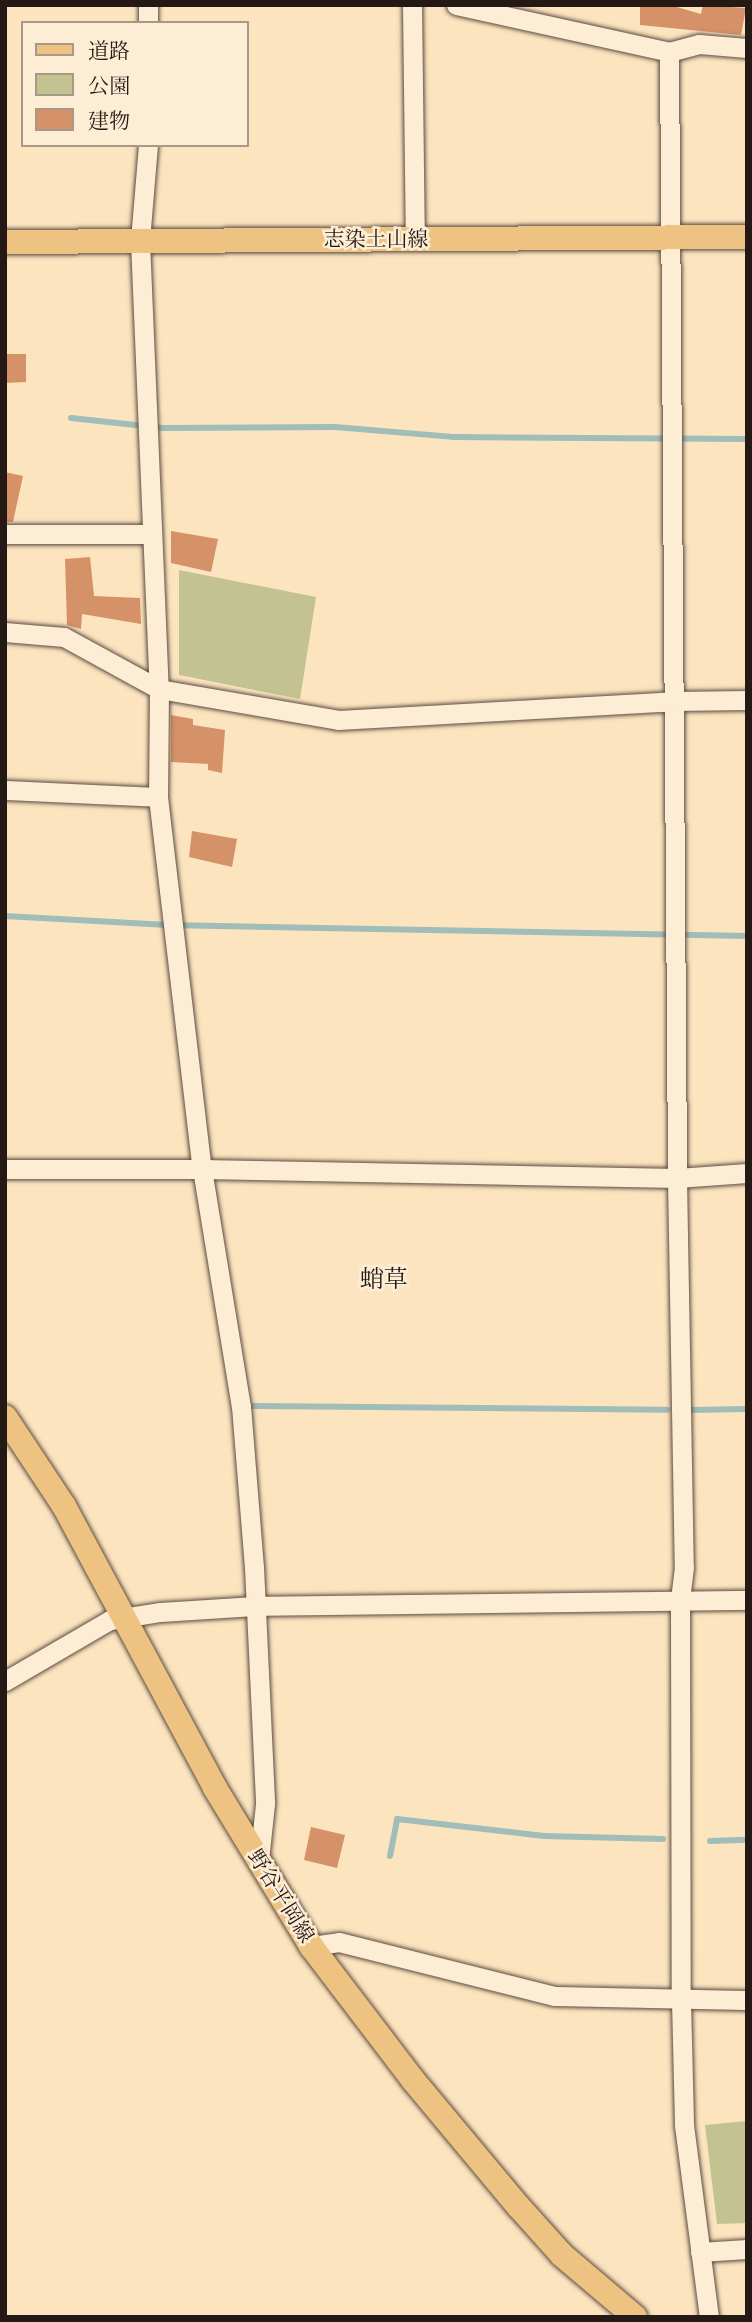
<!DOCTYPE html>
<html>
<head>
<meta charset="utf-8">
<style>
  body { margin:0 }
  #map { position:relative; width:752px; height:2322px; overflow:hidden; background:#fce4bf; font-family:Alegreya,"Noto Serif JP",serif }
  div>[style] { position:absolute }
  .green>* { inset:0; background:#c2c390 }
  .stream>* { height:6px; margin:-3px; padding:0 3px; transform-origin:3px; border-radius:3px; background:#a0bdb8 }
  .building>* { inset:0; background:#d59168 }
  .roads { filter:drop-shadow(0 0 2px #5b4c40) drop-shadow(0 0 2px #5b4c40) }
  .minor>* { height:19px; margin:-9.5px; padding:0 9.5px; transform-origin:9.5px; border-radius:9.5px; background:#fdedd5 }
  .major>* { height:24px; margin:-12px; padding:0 12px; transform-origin:12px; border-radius:12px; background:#eec280 }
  span { translate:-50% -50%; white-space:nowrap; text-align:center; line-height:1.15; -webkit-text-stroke:5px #fdedd5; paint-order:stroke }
  .street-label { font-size:21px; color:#251915 }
  .quarter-label { font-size:24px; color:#251915 }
  .frame { position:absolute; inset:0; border:7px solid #251915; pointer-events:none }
  .legend { position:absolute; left:21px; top:21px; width:228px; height:126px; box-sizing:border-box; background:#fdedd5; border:2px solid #a79888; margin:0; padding:9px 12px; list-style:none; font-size:21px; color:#251915 }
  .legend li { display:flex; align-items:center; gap:14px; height:35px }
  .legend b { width:35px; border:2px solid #a79888 }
</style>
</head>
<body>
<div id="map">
  <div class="green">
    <div style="clip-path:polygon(179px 570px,316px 597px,300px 699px,179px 675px)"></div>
    <div style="clip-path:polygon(747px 2121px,747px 2223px,717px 2224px,705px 2125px)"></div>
  </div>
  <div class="stream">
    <div style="left:71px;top:418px;width:93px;rotate:6.2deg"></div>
    <div style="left:163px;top:428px;width:172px;rotate:-0.3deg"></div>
    <div style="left:335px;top:427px;width:118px;rotate:4.8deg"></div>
    <div style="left:453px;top:437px;width:294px;rotate:0.4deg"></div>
    <div style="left:5px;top:916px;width:163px;rotate:3.2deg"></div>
    <div style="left:168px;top:925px;width:579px;rotate:1.09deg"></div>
    <div style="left:243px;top:1406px;width:424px;rotate:0.5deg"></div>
    <div style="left:689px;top:1410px;width:58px;rotate:-1deg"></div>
    <div style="left:710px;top:1841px;width:37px;rotate:-2deg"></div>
    <div style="left:390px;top:1856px;width:38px;rotate:-79deg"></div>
    <div style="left:397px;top:1819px;width:148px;rotate:6.6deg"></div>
    <div style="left:544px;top:1836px;width:119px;rotate:1.4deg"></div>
  </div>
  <div class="building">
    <div style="clip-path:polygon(640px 5px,670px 5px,701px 14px,703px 5px,746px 8px,741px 35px,640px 25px)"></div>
    <div style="clip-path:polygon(5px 354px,26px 354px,26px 382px,5px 383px)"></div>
    <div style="clip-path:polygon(5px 472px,23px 476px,13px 522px,5px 522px)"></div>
    <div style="clip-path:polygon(171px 531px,218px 539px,211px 572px,171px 563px)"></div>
    <div style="clip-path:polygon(90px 557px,94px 596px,140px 598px,141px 624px,82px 614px,81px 629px,67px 625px,65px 559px)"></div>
    <div style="clip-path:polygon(171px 715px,193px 719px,193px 725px,225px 730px,222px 773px,208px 770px,208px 764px,171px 762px)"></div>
    <div style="clip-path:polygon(192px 831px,237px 839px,232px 867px,189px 857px)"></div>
    <div style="clip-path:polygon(311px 1827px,345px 1835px,337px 1868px,304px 1860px)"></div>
  </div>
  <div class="roads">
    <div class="minor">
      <div style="left:148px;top:5px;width:18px;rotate:90deg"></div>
      <div style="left:412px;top:5px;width:234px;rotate:89.3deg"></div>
      <div style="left:456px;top:5px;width:218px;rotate:12.4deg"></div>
      <div style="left:669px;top:52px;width:31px;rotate:-15deg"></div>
      <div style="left:699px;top:44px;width:48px;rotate:4.8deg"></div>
      <div style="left:669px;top:52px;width:1126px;rotate:89.59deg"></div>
      <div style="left:677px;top:1178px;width:389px;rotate:89deg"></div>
      <div style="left:684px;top:1567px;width:34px;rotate:97deg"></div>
      <div style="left:680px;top:1601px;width:399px;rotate:89.9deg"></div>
      <div style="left:681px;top:2000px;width:125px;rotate:88.6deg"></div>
      <div style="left:684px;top:2125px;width:194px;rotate:82.6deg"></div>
      <div style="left:148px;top:145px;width:96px;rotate:94.8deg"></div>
      <div style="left:140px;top:241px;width:448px;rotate:87.6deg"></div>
      <div style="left:159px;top:689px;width:108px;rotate:90.5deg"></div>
      <div style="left:158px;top:797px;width:375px;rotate:83.3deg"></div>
      <div style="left:202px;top:1169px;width:240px;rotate:80.7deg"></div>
      <div style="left:241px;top:1406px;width:162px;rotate:85.4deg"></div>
      <div style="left:254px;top:1567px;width:237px;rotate:87.3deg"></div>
      <div style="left:265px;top:1804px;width:56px;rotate:96.1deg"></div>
      <div style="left:5px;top:534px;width:147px"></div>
      <div style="left:5px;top:632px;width:59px;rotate:4.8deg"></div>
      <div style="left:64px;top:637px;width:108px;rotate:28.7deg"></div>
      <div style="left:159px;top:689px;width:182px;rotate:9.8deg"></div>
      <div style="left:338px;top:720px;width:337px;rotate:-3.2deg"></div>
      <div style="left:674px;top:701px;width:73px;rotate:-0.8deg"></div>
      <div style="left:5px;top:790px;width:153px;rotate:2.6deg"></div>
      <div style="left:5px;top:1169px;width:197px"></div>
      <div style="left:202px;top:1169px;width:475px;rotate:1.1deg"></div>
      <div style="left:677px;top:1178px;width:70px;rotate:-4.1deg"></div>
      <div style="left:5px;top:1681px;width:121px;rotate:-30.2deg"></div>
      <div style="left:110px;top:1620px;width:51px;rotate:-9.1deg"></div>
      <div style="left:160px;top:1612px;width:95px;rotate:-3.6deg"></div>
      <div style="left:255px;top:1606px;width:492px;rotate:-0.7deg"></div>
      <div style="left:311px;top:1946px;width:28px;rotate:-8deg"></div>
      <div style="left:339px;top:1942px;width:222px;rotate:14.1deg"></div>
      <div style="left:554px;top:1996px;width:193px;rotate:1.2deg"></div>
      <div style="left:700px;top:2252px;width:47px;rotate:-3.7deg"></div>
    </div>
    <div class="major">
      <div style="left:5px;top:242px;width:742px;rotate:-0.39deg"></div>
      <div style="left:5px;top:1417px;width:107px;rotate:56.5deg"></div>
      <div style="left:64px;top:1506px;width:320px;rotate:61.8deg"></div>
      <div style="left:215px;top:1788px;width:185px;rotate:58.7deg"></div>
      <div style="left:311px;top:1946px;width:168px;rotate:52.7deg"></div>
      <div style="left:413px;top:2080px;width:165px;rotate:50.2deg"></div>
      <div style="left:519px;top:2207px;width:64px;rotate:48.1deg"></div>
      <div style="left:562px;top:2255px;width:96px;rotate:40.3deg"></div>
    </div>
  </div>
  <div class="street-label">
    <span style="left:376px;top:239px">志染土山線</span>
    <span style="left:281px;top:1896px;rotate:58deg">野谷平岡線</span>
  </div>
  <div class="quarter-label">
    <span style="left:384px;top:1280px">蛸草</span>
  </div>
  <div class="frame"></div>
  <ul class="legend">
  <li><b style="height:9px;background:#eec280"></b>道路</li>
  <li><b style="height:19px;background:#c2c390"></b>公園</li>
  <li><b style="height:19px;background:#d59168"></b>建物</li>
  </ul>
</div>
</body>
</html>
